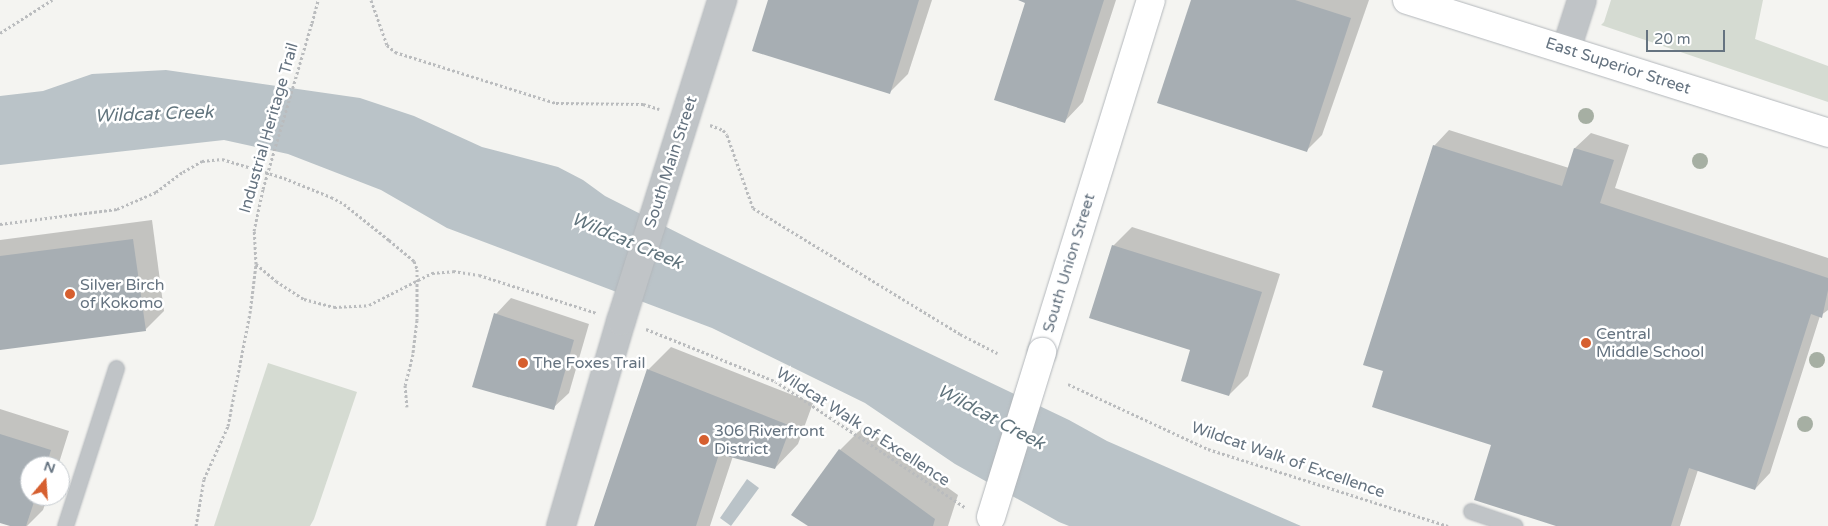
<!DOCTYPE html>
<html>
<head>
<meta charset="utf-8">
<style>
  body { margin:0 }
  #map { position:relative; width:1828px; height:526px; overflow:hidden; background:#f4f4f1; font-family:"Varela Round",sans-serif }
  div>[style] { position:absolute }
  .green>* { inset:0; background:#d5dbd2 }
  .water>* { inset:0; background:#bac3c8 }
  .shadow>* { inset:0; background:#0003 }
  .building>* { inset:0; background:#a7aeb3 }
  .path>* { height:3px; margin-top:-1.5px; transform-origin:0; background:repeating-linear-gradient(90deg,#babcbe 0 2.5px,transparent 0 5px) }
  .roads { filter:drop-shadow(0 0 1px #b3b7bb) drop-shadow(0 0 1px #b3b7bb) }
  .lane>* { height:15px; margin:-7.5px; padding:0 7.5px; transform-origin:7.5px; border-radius:7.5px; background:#c0c4c7 }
  .street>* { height:28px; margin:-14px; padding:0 14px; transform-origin:14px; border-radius:14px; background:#c0c4c7 }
  .secondary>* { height:28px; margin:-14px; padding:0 14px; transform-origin:14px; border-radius:14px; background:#fff }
  .path-bridge>* { height:3px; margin-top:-1.5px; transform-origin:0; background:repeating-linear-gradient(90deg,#babcbe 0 2.5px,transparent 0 5px) }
  .bridges { filter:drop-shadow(0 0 1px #b3b7bb) drop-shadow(0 0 1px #b3b7bb) }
  .secondary-bridge>* { height:28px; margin:-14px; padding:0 14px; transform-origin:14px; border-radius:14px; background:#fff }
  .trees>* { width:16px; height:16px; margin:-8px; border-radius:50%; background:#a6afa3 }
  .dots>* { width:14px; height:14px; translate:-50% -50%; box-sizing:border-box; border:2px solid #fff; border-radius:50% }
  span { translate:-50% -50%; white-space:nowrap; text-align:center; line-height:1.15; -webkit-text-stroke:5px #fff; paint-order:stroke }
  .street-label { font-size:16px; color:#657380 }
  .poi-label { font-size:16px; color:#657380 }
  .left { translate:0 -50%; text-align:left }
  .water-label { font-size:18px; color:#61747d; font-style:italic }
  .north { position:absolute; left:20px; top:456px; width:50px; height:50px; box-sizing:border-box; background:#fff; border:1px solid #c1c7cc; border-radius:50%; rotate:18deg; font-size:14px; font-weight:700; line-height:20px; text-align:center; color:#657380 }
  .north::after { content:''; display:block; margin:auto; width:18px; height:22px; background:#d65f2f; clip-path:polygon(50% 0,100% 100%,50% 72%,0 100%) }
  .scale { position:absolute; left:1646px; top:30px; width:79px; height:22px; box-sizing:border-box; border:2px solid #657380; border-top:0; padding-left:6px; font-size:15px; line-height:18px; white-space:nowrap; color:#657380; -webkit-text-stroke:4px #fff; paint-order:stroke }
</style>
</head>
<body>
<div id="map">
  <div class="green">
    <div style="clip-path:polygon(1611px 0,1763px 0,1755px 39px,1828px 66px,1828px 102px,1601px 25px,1604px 22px)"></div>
    <div style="clip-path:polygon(268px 363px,357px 392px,314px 519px,310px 526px,214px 526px)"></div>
  </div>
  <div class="water">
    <div style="clip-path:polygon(166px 70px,360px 98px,414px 116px,482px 147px,558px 167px,583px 180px,605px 196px,700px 244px,1069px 420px,1107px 441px,1301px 526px,1069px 526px,1059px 522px,955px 464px,865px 403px,712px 328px,447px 228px,381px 190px,288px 154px,224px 140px,0 165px,0 96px,43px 91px,92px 74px)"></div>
    <div style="clip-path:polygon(747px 479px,759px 488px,731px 526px,720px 518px)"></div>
  </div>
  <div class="shadow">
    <div style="clip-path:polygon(769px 0,932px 0,908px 74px,889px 93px)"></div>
    <div style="clip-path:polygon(1021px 0,1116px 0,1083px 102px,1064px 122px,1026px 2px)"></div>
    <div style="clip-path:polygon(1192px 0,1369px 0,1322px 135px,1306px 151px)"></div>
    <div style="clip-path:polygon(1449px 130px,1569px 168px,1575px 148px,1591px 133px,1629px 145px,1615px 188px,1828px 258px,1828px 310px,1820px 316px,1770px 473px,1755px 489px,1698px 470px,1680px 526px,1561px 526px,1493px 444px,1385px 370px,1434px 146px)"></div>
    <div style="clip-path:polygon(152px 220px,164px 311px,145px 330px,0 349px,0 240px)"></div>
    <div style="clip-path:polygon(1132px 227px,1280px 274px,1248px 376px,1229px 395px,1113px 246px)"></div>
    <div style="clip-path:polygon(511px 298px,589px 324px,569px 393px,553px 408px,496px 314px)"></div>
    <div style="clip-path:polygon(671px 347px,813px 403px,798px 444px,775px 468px,733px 456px,710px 526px,596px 526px,648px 370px)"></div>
    <div style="clip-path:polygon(0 409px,69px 431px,58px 466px,30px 466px,30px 496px,48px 496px,43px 510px,27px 526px,14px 526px,0 522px)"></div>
    <div style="clip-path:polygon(863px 427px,958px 495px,948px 526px,810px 526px,793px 515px,840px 450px)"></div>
  </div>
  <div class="building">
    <div style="clip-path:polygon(768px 0,919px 0,890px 94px,752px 51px)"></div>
    <div style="clip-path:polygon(1018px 0,1104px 0,1065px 123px,994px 100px,1025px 3px)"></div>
    <div style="clip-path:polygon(1191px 0,1295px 0,1351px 18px,1307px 152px,1157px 103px)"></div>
    <div style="clip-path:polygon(1433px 145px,1562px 186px,1574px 148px,1614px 160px,1600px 203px,1828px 278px,1828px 290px,1822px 318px,1811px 314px,1755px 490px,1689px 468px,1671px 526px,1556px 526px,1474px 500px,1491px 445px,1372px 407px,1383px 371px,1363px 365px)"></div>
    <div style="clip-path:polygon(133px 239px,146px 331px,0 350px,0 256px)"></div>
    <div style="clip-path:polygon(1112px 245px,1262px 292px,1229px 396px,1181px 381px,1190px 350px,1089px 318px)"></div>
    <div style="clip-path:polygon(494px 313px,574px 340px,554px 410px,472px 387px)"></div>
    <div style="clip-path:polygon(647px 369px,791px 426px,775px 469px,719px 454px,696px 526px,594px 526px)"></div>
    <div style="clip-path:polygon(0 434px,51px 450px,46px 466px,30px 466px,30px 496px,36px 496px,26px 526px,10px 526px,0 523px)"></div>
    <div style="clip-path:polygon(839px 449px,935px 519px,933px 526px,808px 526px,791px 515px)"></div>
  </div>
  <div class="path">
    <div style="left:371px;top:0;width:48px;rotate:70.4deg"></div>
    <div style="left:387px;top:45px;width:11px;rotate:41deg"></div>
    <div style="left:395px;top:52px;width:169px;rotate:17.6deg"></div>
    <div style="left:556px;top:103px;width:87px;rotate:0.7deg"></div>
    <div style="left:643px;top:104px;width:17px;rotate:17deg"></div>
    <div style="left:312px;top:23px;width:24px;rotate:-75deg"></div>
    <div style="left:0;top:33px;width:62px;rotate:-32.4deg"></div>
    <div style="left:710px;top:125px;width:14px;rotate:21deg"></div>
    <div style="left:723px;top:130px;width:6px;rotate:51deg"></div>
    <div style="left:727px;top:135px;width:77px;rotate:70.4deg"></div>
    <div style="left:753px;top:208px;width:242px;rotate:31.3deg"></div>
    <div style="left:960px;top:334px;width:42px;rotate:27.2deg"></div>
    <div style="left:0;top:224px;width:118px;rotate:-7.3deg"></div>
    <div style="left:117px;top:209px;width:43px;rotate:-23.6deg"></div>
    <div style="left:156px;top:192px;width:34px;rotate:-37deg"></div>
    <div style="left:183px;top:172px;width:22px;rotate:-30deg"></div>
    <div style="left:202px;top:161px;width:20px;rotate:-6deg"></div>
    <div style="left:222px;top:159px;width:65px;rotate:17deg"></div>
    <div style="left:284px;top:178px;width:51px;rotate:22deg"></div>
    <div style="left:331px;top:197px;width:15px;rotate:28deg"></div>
    <div style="left:344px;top:204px;width:58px;rotate:38.7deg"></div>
    <div style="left:389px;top:240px;width:33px;rotate:40deg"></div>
    <div style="left:414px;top:261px;width:9px;rotate:69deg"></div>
    <div style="left:417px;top:269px;width:51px;rotate:90deg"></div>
    <div style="left:417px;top:320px;width:34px;rotate:97deg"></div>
    <div style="left:413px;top:354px;width:32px;rotate:104deg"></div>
    <div style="left:405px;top:385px;width:22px;rotate:85deg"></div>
    <div style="left:256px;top:264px;width:26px;rotate:40deg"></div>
    <div style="left:276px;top:281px;width:33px;rotate:33deg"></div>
    <div style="left:304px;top:299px;width:31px;rotate:15deg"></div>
    <div style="left:334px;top:307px;width:35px;rotate:-3deg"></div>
    <div style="left:369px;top:305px;width:71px;rotate:-26.9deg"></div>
    <div style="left:432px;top:273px;width:21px;rotate:-5deg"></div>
    <div style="left:453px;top:271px;width:26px;rotate:9deg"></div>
    <div style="left:479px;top:275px;width:124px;rotate:17.9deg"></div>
    <div style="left:646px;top:329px;width:139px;rotate:22deg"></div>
    <div style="left:775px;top:381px;width:229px;rotate:33.6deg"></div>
    <div style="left:1068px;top:384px;width:154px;rotate:24.9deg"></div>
    <div style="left:1208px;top:449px;width:252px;rotate:17.8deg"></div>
    <div style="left:196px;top:526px;width:48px;rotate:-80.3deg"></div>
    <div style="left:204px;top:479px;width:58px;rotate:-65.6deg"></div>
    <div style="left:228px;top:426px;width:115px;rotate:-79deg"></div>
    <div style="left:250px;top:313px;width:49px;rotate:-83deg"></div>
    <div style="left:256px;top:264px;width:33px;rotate:-93deg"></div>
    <div style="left:254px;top:231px;width:43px;rotate:-77.9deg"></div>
  </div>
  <div class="roads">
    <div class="lane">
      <div style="left:1471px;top:511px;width:46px;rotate:18.8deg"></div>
      <div style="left:65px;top:526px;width:166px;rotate:-72.1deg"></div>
    </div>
    <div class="street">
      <div style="left:1566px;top:50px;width:52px;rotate:-72.3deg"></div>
      <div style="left:561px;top:526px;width:214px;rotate:-73.7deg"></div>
      <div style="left:621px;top:321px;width:337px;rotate:-72.5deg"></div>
    </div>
    <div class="secondary">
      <div style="left:1407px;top:0;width:442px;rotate:17.5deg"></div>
      <div style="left:1042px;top:352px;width:368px;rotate:-72.8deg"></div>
    </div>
  </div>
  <div class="path-bridge">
    <div style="left:263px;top:189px;width:173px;rotate:-73.6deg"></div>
  </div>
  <div class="bridges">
    <div class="secondary-bridge">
      <div style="left:991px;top:517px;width:173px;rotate:-72.8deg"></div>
    </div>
  </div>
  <div class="trees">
    <div style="left:1586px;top:116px"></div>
    <div style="left:1700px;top:161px"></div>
    <div style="left:1817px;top:360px"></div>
    <div style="left:1805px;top:424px"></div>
  </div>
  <div class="dots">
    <div style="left:70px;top:294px;background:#d65f2f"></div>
    <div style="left:1586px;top:343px;background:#d65f2f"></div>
    <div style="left:523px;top:363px;background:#d65f2f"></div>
    <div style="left:704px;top:440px;background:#d65f2f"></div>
  </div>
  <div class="street-label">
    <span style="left:1618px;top:66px;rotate:18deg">East Superior Street</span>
    <span style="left:269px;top:128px;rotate:-74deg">Industrial Heritage Trail</span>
    <span style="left:671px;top:162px;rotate:-72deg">South Main Street</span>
    <span style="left:1069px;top:263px;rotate:-73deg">South Union Street</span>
    <span style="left:863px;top:427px;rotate:33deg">Wildcat Walk of Excellence</span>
    <span style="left:1288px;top:460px;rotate:19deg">Wildcat Walk of Excellence</span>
  </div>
  <div class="poi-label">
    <span class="left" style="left:80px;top:294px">Silver Birch<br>of Kokomo</span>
    <span class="left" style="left:1596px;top:343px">Central<br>Middle School</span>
    <span class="left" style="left:533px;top:363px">The Foxes Trail</span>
    <span class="left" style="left:714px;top:440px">306 Riverfront<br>District</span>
  </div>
  <div class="water-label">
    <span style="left:154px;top:114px;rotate:-2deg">Wildcat Creek</span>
    <span style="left:627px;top:241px;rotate:23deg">Wildcat Creek</span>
    <span style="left:991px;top:417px;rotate:28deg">Wildcat Creek</span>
  </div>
  <div class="north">N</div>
  <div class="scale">20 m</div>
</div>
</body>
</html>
